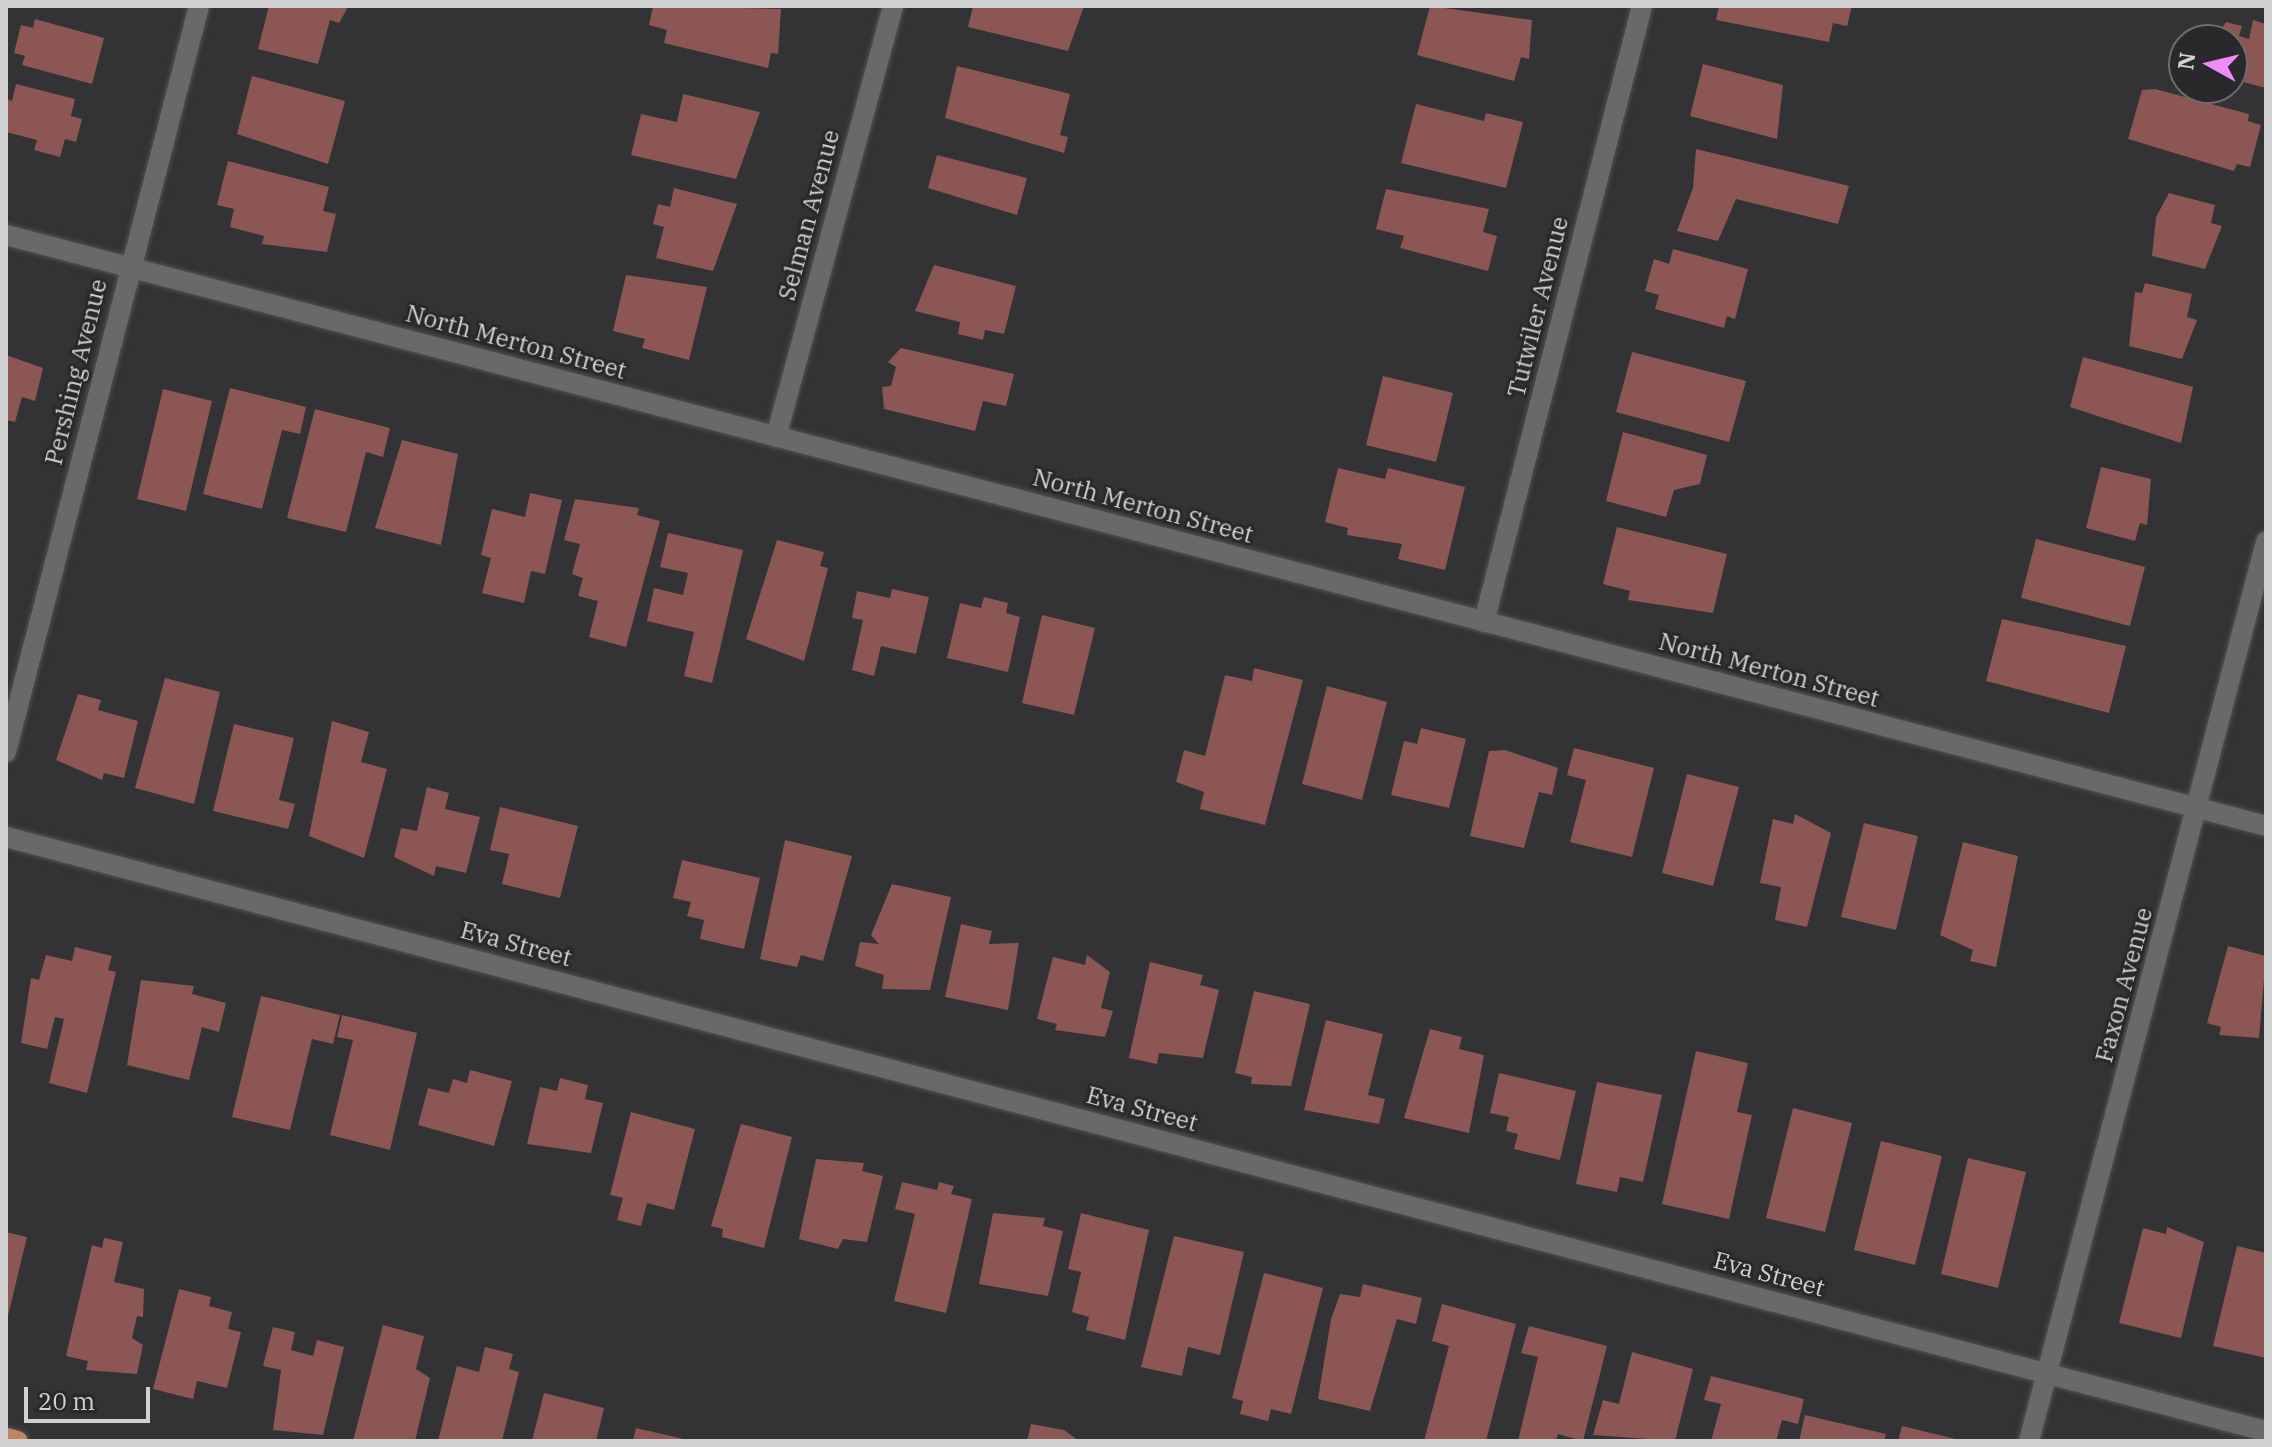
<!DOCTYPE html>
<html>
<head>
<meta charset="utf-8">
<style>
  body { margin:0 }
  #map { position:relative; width:2272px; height:1447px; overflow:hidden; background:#333335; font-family:"IBM Plex Serif",serif }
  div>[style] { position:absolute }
  .building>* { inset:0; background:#8b5653 }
  .roads { filter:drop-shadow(0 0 2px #525253) drop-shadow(0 0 2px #525253) }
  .minor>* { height:20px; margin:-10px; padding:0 10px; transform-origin:10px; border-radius:10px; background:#69696b }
  .major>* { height:20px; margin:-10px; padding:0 10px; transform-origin:10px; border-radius:10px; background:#bf8460 }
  span { translate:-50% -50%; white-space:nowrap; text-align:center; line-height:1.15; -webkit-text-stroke:6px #29292b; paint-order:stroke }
  .street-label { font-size:24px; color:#d1d1d2 }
  .frame { position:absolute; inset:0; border:8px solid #d1d1d2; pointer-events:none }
  .north { position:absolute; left:2168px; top:24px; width:80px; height:80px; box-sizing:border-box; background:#29292b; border:2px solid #6c6c6e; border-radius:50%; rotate:278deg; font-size:22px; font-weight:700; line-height:32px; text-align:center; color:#d1d1d2 }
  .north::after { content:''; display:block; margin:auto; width:28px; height:36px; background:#ed8cf9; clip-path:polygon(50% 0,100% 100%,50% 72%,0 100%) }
  .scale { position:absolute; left:24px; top:1387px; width:126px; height:36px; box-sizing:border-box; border:4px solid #d1d1d2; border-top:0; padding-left:10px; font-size:24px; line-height:28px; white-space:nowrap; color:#d1d1d2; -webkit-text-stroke:6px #29292b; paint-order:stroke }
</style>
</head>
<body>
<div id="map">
  <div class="building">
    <div style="clip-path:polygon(269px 6px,343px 6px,347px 9px,339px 23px,330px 20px,318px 64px,258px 49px)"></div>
    <div style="clip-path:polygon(653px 6px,781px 9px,778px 54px,771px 53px,768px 68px,664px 43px,667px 30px,649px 25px)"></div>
    <div style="clip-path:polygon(973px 6px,1084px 6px,1068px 51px,968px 27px)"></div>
    <div style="clip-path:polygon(1430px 6px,1532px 20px,1529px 59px,1521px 57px,1514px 81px,1417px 55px)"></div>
    <div style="clip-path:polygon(1719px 6px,1852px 6px,1847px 26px,1833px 23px,1829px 42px,1716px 20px)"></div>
    <div style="clip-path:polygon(35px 19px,104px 38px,92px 84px,22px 65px,25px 56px,14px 53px,21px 25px,33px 28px)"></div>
    <div style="clip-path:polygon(2253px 20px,2266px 24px,2266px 88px,2232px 79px,2232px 40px,2214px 40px,2226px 22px,2242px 26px,2239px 36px,2249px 39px)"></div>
    <div style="clip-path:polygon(1703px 64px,1783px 85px,1777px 139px,1690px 116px)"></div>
    <div style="clip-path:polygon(957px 66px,1070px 94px,1060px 135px,1068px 137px,1064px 153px,945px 118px)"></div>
    <div style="clip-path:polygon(252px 76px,345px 101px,328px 164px,237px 134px)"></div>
    <div style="clip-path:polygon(16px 84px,75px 99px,71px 116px,82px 119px,76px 142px,65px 139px,60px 157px,34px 150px,37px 140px,6px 132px,6px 99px,12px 101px)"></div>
    <div style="clip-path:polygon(2155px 89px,2249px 114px,2248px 121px,2261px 125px,2250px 167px,2237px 164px,2234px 171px,2128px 139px,2142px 90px)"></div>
    <div style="clip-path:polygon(683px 94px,760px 112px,736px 179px,631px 155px,641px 114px,677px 122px)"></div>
    <div style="clip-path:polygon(1416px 104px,1484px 121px,1486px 113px,1523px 122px,1506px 188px,1401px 163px)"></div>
    <div style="clip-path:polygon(1696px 149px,1849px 186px,1838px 224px,1736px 199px,1718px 241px,1677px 231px,1693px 188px)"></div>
    <div style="clip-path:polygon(937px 155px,1027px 178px,1017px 215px,928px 188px)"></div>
    <div style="clip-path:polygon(228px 161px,329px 187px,323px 211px,336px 214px,327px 252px,262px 244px,264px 236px,230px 227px,234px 209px,217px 205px)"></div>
    <div style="clip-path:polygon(674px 188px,737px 204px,713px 271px,656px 258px,664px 227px,653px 224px,658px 204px,670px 207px)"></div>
    <div style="clip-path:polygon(1386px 189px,1489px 209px,1483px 232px,1497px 236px,1488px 271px,1400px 248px,1404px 236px,1376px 229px)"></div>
    <div style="clip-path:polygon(2169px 193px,2215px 205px,2211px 223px,2222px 226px,2205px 269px,2152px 256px,2156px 217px)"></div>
    <div style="clip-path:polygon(1673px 249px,1748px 269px,1735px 319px,1727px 316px,1724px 328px,1655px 309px,1659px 295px,1645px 291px,1654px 259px,1669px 264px)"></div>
    <div style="clip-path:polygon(934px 265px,1016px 286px,1004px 334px,985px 330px,983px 340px,958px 334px,960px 322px,915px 311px)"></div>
    <div style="clip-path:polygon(626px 275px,707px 287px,689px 360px,642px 348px,645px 339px,613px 331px)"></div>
    <div style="clip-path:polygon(2145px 283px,2192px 294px,2187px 317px,2197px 320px,2182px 359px,2129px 346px,2135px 292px,2142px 293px)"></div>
    <div style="clip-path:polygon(901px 348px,1014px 374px,1006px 406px,983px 401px,975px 431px,884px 409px,882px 387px,891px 386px,896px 367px,888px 362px)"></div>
    <div style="clip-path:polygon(1632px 352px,1746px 381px,1729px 442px,1616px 412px)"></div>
    <div style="clip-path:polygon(6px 355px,43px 368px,35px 401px,22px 397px,15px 422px,6px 420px)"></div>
    <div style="clip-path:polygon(2083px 357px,2193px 387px,2181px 443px,2070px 407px)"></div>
    <div style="clip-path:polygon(1383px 376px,1453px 393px,1436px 462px,1366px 445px)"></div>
    <div style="clip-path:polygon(230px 388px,306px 407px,300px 434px,282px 430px,262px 509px,203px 494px)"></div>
    <div style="clip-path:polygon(163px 389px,212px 401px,186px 511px,137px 499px)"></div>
    <div style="clip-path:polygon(315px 409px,390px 428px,383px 457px,366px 452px,346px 532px,287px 518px)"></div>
    <div style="clip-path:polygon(1623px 432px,1707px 455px,1700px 484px,1674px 490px,1666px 517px,1606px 501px)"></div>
    <div style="clip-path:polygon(402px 440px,458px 454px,441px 545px,375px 528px)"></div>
    <div style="clip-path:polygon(2101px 467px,2151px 479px,2147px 525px,2140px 523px,2135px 541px,2086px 528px)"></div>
    <div style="clip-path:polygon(1338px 468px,1385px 479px,1388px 468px,1465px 487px,1445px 570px,1398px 559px,1402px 544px,1347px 535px,1348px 528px,1325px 522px)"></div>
    <div style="clip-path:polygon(530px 493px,562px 500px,545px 574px,531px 571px,524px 603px,482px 593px,491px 558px,481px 555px,492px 509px,525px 517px)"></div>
    <div style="clip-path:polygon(575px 499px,639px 508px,637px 515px,660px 521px,626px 647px,589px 637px,598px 601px,578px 596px,583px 578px,572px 574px,580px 544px,564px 540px)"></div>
    <div style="clip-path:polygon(1617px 527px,1727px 554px,1713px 613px,1628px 600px,1630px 591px,1603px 584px)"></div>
    <div style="clip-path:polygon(668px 533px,743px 550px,712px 683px,684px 676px,694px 632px,647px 621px,654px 588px,683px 595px,688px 573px,660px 567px)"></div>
    <div style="clip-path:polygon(2036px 539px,2145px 567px,2130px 626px,2021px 598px)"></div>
    <div style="clip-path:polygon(777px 540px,824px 552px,820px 566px,828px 568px,804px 661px,746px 639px)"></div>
    <div style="clip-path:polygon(892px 589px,929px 597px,916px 654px,881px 646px,874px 676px,852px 670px,863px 620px,852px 618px,857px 591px,890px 598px)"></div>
    <div style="clip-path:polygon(984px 597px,1008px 603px,1006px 613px,1020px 617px,1008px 672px,947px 658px,960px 603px,981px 608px)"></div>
    <div style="clip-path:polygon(1042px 615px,1095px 628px,1074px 715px,1022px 703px)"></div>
    <div style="clip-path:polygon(2002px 619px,2126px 646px,2109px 713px,1986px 681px)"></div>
    <div style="clip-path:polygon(1254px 668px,1303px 680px,1265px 825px,1200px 809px,1204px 792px,1176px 782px,1184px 750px,1205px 756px,1225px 675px,1252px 681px)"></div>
    <div style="clip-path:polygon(165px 678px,220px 692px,194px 804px,135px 788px)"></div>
    <div style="clip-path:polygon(1327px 686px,1387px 702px,1362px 800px,1302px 784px)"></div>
    <div style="clip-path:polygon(78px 694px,101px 700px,98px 710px,138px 721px,124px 778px,104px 773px,102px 780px,56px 760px)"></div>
    <div style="clip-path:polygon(332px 721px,369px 732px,361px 762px,387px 769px,364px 858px,309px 836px)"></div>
    <div style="clip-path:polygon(234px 724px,294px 738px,279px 800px,295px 804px,288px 829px,213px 811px)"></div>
    <div style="clip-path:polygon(1421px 728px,1466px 739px,1449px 808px,1391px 795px,1404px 741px,1417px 744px)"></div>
    <div style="clip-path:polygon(1574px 748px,1654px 768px,1632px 857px,1570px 842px,1586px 780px,1567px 775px)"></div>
    <div style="clip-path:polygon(1505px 750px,1558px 768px,1552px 795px,1539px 792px,1524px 848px,1470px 836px,1489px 751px)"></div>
    <div style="clip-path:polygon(1687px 774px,1739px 787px,1713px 886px,1662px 873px)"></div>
    <div style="clip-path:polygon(427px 787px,449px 793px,445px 809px,480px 817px,466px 873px,436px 866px,434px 876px,394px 857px,401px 828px,417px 831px)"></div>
    <div style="clip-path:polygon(500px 807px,578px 826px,560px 898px,502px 884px,509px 854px,490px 850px)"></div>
    <div style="clip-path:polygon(1795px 814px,1831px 833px,1807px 927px,1775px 920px,1781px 887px,1760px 883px,1773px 819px,1793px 824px)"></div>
    <div style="clip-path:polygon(1864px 823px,1918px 836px,1896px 930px,1841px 917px)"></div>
    <div style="clip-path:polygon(785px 840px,852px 856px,823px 961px,801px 955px,797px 967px,760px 959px)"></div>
    <div style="clip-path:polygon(1963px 842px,2018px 856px,1996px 967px,1970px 961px,1973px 950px,1940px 935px)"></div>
    <div style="clip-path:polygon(682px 860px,760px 878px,744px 949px,700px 939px,704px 920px,687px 916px,691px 902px,673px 898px)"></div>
    <div style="clip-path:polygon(892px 884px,951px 897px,930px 990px,882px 989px,884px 975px,855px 966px,860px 942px,879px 944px,871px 935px)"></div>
    <div style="clip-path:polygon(961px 924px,992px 931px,989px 944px,1019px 943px,1008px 1010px,945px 997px)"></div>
    <div style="clip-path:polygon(2228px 946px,2266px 956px,2259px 1038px,2219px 1035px,2221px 1027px,2207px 1023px)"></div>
    <div style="clip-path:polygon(75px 947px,112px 956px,108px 970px,116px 972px,87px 1093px,49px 1083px,64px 1019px,55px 1017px,47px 1049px,21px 1043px,31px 978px,39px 980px,46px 955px,72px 961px)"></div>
    <div style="clip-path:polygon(1087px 955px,1110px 972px,1101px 1008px,1113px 1011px,1105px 1037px,1055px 1030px,1057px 1024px,1037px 1019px,1053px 957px,1085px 965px)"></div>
    <div style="clip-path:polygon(1150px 962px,1203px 975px,1200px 985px,1219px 990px,1203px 1058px,1159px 1053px,1157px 1064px,1129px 1058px)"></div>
    <div style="clip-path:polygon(141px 980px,194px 986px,192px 994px,226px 1003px,219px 1032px,202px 1027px,189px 1080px,127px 1065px)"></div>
    <div style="clip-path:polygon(1254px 991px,1310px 1004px,1291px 1086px,1251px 1084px,1252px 1077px,1235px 1073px)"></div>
    <div style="clip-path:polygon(261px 996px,340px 1015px,333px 1044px,312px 1039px,290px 1130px,232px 1117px)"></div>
    <div style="clip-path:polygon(342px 1015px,417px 1033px,390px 1150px,330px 1135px,353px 1040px,337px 1037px)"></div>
    <div style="clip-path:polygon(1326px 1020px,1383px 1034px,1368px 1095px,1385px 1099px,1379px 1124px,1304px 1110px)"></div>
    <div style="clip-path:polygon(1430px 1029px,1462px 1037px,1459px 1049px,1484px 1055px,1469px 1133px,1404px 1118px)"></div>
    <div style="clip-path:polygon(1696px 1051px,1748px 1063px,1737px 1112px,1752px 1115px,1729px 1219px,1662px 1204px)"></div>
    <div style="clip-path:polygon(470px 1070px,512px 1081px,494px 1146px,418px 1125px,428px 1088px,449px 1093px,453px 1079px,467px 1083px)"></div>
    <div style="clip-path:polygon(1499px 1073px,1576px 1091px,1560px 1160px,1514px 1149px,1518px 1134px,1506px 1131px,1509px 1117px,1490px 1113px)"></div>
    <div style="clip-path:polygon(560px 1078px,588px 1085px,585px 1099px,603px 1103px,591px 1153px,527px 1144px,540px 1087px,557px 1091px)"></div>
    <div style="clip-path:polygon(1597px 1082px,1662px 1095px,1643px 1182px,1620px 1177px,1617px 1192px,1576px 1184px)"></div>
    <div style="clip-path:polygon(1793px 1108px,1852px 1123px,1825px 1232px,1766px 1218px)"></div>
    <div style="clip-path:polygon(631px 1112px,695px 1129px,674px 1210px,647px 1203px,641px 1226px,617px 1220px,623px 1198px,610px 1195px)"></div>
    <div style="clip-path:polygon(741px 1124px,792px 1137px,764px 1248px,722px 1237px,723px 1229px,711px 1226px)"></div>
    <div style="clip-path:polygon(1881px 1141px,1942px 1156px,1915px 1265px,1854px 1250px)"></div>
    <div style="clip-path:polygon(1968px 1158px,2026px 1172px,1998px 1288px,1941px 1274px)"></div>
    <div style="clip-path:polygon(816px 1159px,864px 1163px,862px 1171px,883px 1176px,867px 1242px,843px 1239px,838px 1249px,799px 1239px)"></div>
    <div style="clip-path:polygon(902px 1182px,937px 1190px,939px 1182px,954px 1186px,951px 1194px,972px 1199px,946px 1313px,894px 1301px,915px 1214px,895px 1209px)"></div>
    <div style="clip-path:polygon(993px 1213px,1045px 1218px,1043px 1226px,1063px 1231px,1048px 1296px,979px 1284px)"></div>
    <div style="clip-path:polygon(1081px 1213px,1149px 1230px,1125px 1340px,1086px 1330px,1089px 1317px,1072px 1312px,1081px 1272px,1068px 1269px)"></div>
    <div style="clip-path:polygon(2167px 1227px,2204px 1242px,2181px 1338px,2119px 1323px,2143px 1228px,2166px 1234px)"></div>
    <div style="clip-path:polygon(6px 1232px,27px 1237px,7px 1320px,6px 1320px)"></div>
    <div style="clip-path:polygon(1174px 1236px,1244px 1252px,1220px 1355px,1188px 1347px,1182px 1376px,1141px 1367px)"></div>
    <div style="clip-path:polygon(104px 1238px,123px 1242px,114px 1282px,144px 1289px,143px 1317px,137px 1316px,132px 1338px,143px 1345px,137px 1374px,86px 1370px,88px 1361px,66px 1356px,92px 1245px,102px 1248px)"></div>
    <div style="clip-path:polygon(2237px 1246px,2266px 1253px,2266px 1358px,2213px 1346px)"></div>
    <div style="clip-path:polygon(1264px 1273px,1323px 1288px,1291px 1414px,1271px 1409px,1268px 1421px,1240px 1414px,1243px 1401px,1232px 1398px)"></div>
    <div style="clip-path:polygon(1363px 1284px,1422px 1298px,1416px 1324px,1397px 1319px,1370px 1411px,1318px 1399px,1331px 1319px,1340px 1294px,1360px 1297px)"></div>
    <div style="clip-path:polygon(179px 1289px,211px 1297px,209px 1306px,232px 1312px,228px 1329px,241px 1332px,227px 1388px,197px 1381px,193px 1399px,153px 1389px)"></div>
    <div style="clip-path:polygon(1442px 1304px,1516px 1324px,1486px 1441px,1424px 1441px,1449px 1346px,1432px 1341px)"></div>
    <div style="clip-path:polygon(383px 1325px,424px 1336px,416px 1369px,430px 1378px,415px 1441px,353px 1441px)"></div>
    <div style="clip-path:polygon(1529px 1326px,1607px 1346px,1583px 1441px,1558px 1434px,1556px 1441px,1518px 1441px,1538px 1357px,1521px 1353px)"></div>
    <div style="clip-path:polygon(273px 1327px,295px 1332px,291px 1350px,313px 1356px,317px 1340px,344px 1347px,323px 1435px,273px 1430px,281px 1370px,263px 1366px)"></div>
    <div style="clip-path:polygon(485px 1347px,513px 1354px,509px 1369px,519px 1372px,502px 1441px,438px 1441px,457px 1366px,479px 1372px)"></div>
    <div style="clip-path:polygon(1632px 1352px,1693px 1369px,1675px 1441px,1593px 1435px,1603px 1400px,1619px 1404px)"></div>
    <div style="clip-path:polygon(1711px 1376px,1804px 1399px,1798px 1424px,1782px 1420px,1776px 1441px,1711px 1441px,1721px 1404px,1704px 1400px)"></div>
    <div style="clip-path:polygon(544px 1393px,604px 1408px,596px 1441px,532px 1441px)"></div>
    <div style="clip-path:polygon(1805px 1415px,1886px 1434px,1884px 1441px,1799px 1441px)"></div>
    <div style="clip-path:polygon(1031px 1424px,1064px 1430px,1079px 1441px,1027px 1441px)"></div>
    <div style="clip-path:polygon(1902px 1426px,1960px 1440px,1960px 1441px,1898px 1441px)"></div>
    <div style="clip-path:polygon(636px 1428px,688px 1440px,688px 1441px,633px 1441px)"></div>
  </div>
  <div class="roads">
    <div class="minor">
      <div style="left:6px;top:235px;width:2336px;rotate:14.65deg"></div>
      <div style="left:776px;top:437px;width:447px;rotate:-74.8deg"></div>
      <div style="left:1484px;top:622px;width:636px;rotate:-75.61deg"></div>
      <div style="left:6px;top:752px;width:771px;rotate:-75.49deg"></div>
      <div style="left:6px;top:837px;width:2337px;rotate:14.73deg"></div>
      <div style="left:2029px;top:1441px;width:930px;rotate:-75.23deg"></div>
    </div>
    <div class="major">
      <div style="left:6px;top:1438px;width:12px;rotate:14deg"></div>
    </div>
  </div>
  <div class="street-label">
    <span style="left:809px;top:215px;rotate:-75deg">Selman Avenue</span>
    <span style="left:1538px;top:307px;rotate:-76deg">Tutwiler Avenue</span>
    <span style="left:516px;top:342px;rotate:15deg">North Merton Street</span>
    <span style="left:76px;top:372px;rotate:-76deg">Pershing Avenue</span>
    <span style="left:1143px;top:506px;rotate:15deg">North Merton Street</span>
    <span style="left:1769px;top:670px;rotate:15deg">North Merton Street</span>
    <span style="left:516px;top:944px;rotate:15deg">Eva Street</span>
    <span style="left:2124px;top:985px;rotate:-75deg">Faxon Avenue</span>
    <span style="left:1142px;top:1109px;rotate:15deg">Eva Street</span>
    <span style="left:1769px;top:1274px;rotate:15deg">Eva Street</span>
  </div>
  <div class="frame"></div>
  <div class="north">N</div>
  <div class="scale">20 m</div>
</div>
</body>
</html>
